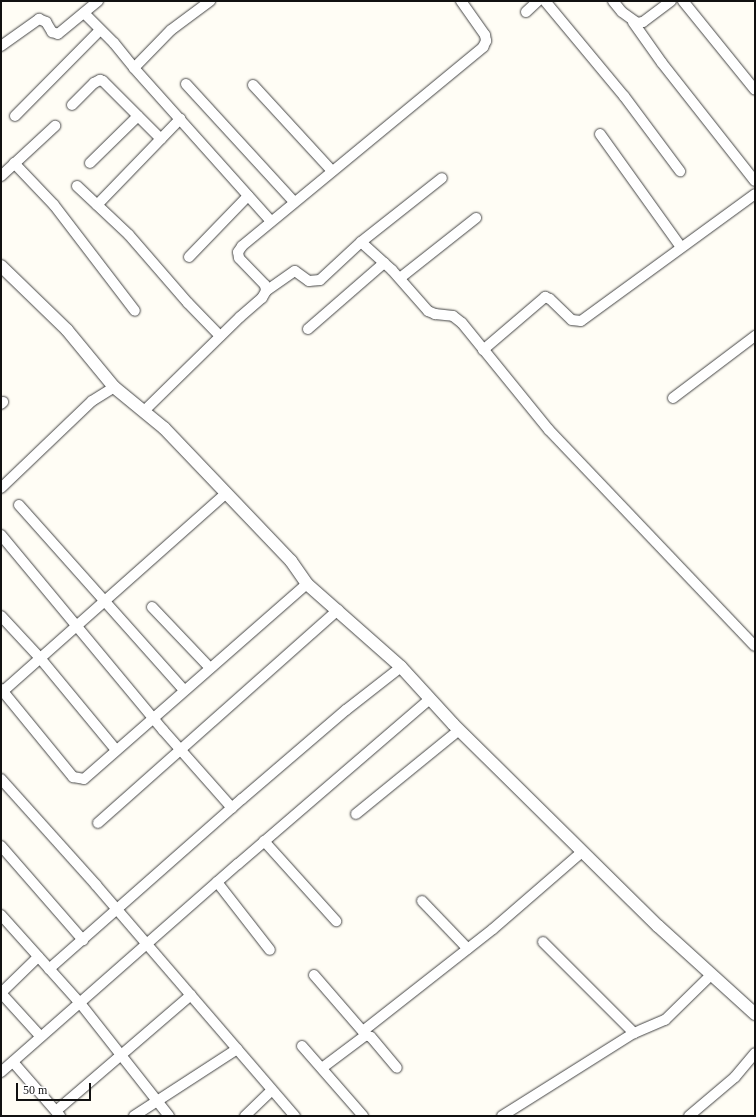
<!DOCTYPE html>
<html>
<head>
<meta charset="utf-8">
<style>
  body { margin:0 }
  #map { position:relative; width:756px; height:1117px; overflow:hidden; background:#fffdf5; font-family:Georgia,serif }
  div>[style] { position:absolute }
  .roads { filter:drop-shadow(0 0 1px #444) drop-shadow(0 0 1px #444) }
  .minor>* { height:10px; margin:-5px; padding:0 5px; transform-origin:5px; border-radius:5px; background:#fff }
  .tertiary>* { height:12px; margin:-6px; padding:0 6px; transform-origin:6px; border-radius:6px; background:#fff }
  span { translate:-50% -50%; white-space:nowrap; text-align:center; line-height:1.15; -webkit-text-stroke:4px #fff; paint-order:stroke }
  .frame { position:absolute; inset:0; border:2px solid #111; pointer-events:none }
  .scale { position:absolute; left:16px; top:1083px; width:75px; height:18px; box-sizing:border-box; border:2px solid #111; border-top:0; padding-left:5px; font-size:12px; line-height:14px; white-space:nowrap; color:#111; -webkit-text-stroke:3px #fff; paint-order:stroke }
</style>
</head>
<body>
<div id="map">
  <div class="roads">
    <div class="minor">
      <div style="left:545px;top:1px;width:124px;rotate:50.3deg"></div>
      <div style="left:624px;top:96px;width:94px;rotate:53.3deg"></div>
      <div style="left:613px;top:1px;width:14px;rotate:51deg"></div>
      <div style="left:622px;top:12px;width:19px;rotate:36deg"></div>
      <div style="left:637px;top:23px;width:6px;rotate:-9deg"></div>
      <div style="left:643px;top:22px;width:35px;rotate:-37deg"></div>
      <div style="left:683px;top:1px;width:114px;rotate:51deg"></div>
      <div style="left:526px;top:12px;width:16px;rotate:-43deg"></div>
      <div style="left:84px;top:13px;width:42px;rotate:45deg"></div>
      <div style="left:114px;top:43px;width:32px;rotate:51deg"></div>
      <div style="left:134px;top:68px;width:205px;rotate:48.2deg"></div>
      <div style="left:633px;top:22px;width:50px;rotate:54.7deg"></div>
      <div style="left:662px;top:63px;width:150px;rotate:51.8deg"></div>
      <div style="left:1px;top:46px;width:47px;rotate:-35.4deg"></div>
      <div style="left:39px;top:19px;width:8px;rotate:23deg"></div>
      <div style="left:46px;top:22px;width:12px;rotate:59deg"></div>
      <div style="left:52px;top:32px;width:6px;rotate:18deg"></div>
      <div style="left:58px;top:34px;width:52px;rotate:-39.5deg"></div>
      <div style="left:134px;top:68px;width:53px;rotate:-45.8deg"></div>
      <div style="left:171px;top:30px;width:49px;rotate:-36.6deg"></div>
      <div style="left:186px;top:84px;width:160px;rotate:47.5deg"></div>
      <div style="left:253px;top:85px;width:117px;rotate:47.4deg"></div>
      <div style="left:72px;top:105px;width:31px;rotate:-45deg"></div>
      <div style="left:94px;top:83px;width:7px;rotate:-27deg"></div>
      <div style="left:100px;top:80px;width:3px;rotate:18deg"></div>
      <div style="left:103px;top:81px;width:82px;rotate:45deg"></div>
      <div style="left:15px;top:116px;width:121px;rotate:-45.3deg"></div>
      <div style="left:600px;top:134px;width:139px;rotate:54.4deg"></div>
      <div style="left:14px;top:163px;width:58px;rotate:46.4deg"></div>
      <div style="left:54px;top:205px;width:133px;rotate:52.6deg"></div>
      <div style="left:90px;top:163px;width:67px;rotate:-44.4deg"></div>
      <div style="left:1px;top:176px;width:74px;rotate:-42.8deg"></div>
      <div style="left:77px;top:186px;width:71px;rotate:43.3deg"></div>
      <div style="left:129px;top:235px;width:90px;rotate:49.1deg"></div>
      <div style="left:188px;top:303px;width:46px;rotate:45.9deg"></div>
      <div style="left:97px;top:205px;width:120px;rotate:-46deg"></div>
      <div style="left:361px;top:242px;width:42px;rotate:42.1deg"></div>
      <div style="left:392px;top:270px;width:55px;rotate:48.7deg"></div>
      <div style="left:428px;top:311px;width:8px;rotate:23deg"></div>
      <div style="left:435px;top:314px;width:18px;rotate:6deg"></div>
      <div style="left:453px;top:316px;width:11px;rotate:38deg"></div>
      <div style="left:462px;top:323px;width:138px;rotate:50.9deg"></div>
      <div style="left:549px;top:430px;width:298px;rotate:46.4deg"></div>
      <div style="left:189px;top:257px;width:85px;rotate:-46deg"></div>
      <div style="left:400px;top:278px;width:97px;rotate:-38.3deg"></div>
      <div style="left:266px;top:291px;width:35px;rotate:-35deg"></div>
      <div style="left:295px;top:271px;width:17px;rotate:36deg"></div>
      <div style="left:309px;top:281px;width:11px;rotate:-5deg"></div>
      <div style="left:320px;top:280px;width:56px;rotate:-42.8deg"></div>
      <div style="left:361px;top:242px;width:103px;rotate:-38.3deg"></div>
      <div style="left:308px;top:329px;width:101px;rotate:-41deg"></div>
      <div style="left:483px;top:350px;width:82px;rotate:-40.5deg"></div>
      <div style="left:545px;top:297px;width:5px;rotate:22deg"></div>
      <div style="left:550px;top:299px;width:30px;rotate:44deg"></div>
      <div style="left:572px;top:320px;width:9px;rotate:6deg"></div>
      <div style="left:581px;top:321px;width:215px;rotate:-36.1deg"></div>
      <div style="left:673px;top:398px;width:103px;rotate:-37.1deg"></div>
      <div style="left:1px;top:404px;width:3px;rotate:-45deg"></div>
      <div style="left:144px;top:411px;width:134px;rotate:-44.4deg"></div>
      <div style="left:240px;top:317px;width:29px;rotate:-41deg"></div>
      <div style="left:262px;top:298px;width:8px;rotate:-60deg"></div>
      <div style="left:266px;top:291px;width:6px;rotate:-99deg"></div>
      <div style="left:265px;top:285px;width:37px;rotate:-134deg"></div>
      <div style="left:239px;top:258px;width:6px;rotate:-99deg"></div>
      <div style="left:238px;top:252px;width:7px;rotate:-56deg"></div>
      <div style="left:242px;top:246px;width:313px;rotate:-39.5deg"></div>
      <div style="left:483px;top:47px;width:7px;rotate:-63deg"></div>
      <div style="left:486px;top:41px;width:6px;rotate:-99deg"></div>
      <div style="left:485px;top:35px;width:42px;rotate:-125.2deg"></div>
      <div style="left:1px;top:488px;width:126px;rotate:-43.7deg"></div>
      <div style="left:92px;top:401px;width:26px;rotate:-32deg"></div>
      <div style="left:19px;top:505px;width:248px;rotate:48.3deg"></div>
      <div style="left:1px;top:535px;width:254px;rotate:50.3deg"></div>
      <div style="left:163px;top:730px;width:104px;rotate:48.5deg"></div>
      <div style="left:152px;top:607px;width:84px;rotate:46.4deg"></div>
      <div style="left:1px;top:616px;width:57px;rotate:47.1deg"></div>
      <div style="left:40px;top:658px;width:119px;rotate:50.4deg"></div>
      <div style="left:1px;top:689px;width:114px;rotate:50.7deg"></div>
      <div style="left:73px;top:777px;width:11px;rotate:10deg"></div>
      <div style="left:84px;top:779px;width:296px;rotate:-41.2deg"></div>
      <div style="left:1px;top:693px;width:301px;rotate:-41.6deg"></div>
      <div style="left:1px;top:779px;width:142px;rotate:48.1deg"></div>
      <div style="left:96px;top:885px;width:305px;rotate:49.3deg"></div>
      <div style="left:356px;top:814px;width:133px;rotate:-39.2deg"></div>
      <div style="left:98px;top:823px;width:321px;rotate:-41.6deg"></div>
      <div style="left:264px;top:841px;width:108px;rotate:48deg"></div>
      <div style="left:1px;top:846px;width:125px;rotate:48.9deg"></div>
      <div style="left:217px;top:882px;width:86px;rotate:52.1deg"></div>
      <div style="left:422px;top:901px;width:66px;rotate:46.2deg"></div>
      <div style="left:1px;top:915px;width:118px;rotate:48.1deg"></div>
      <div style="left:80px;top:1003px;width:144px;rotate:51.8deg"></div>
      <div style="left:543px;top:942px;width:129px;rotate:45deg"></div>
      <div style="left:49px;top:969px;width:257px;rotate:-41.4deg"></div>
      <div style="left:242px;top:799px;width:137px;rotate:-40.6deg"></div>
      <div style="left:346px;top:710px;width:70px;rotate:-38deg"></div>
      <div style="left:314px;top:975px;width:79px;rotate:49.1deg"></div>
      <div style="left:1px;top:993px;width:59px;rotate:47.7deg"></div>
      <div style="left:1px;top:993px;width:52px;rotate:-44.2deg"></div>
      <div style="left:363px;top:1031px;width:165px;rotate:-38.1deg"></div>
      <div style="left:493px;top:929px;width:118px;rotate:-40.9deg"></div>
      <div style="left:302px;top:1046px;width:93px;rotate:48.9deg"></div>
      <div style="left:13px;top:1062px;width:72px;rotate:49deg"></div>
      <div style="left:322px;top:1068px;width:55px;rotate:-36.9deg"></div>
      <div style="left:366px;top:1035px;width:5px;rotate:22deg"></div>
      <div style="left:371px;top:1037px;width:40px;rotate:50deg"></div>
      <div style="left:1px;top:1072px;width:315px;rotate:-41.3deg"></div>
      <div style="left:238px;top:864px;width:253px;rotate:-40.7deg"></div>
      <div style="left:56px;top:1111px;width:178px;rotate:-40.7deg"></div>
      <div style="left:134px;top:1116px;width:123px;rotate:-33deg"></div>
      <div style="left:245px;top:1116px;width:37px;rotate:-44deg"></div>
      <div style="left:502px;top:1116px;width:156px;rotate:-32.2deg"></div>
      <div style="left:634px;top:1033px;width:34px;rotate:-23deg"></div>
      <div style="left:665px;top:1020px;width:64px;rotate:-44.4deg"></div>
      <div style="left:689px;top:1116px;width:60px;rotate:-40.3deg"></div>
      <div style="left:735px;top:1077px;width:31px;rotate:-50deg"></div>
    </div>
    <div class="tertiary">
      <div style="left:1px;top:266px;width:92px;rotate:44.1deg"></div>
      <div style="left:67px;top:330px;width:74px;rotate:50.5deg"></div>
      <div style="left:114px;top:387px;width:65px;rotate:39.4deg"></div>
      <div style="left:164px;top:428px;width:184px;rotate:46.3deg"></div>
      <div style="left:291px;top:561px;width:28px;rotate:55deg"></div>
      <div style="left:307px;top:584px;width:125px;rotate:41.4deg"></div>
      <div style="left:401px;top:667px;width:77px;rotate:47.6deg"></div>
      <div style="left:453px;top:724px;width:288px;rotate:44.6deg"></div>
      <div style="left:658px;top:926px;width:131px;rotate:42.2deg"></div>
    </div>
  </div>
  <div class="frame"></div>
  <div class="scale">50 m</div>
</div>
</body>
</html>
